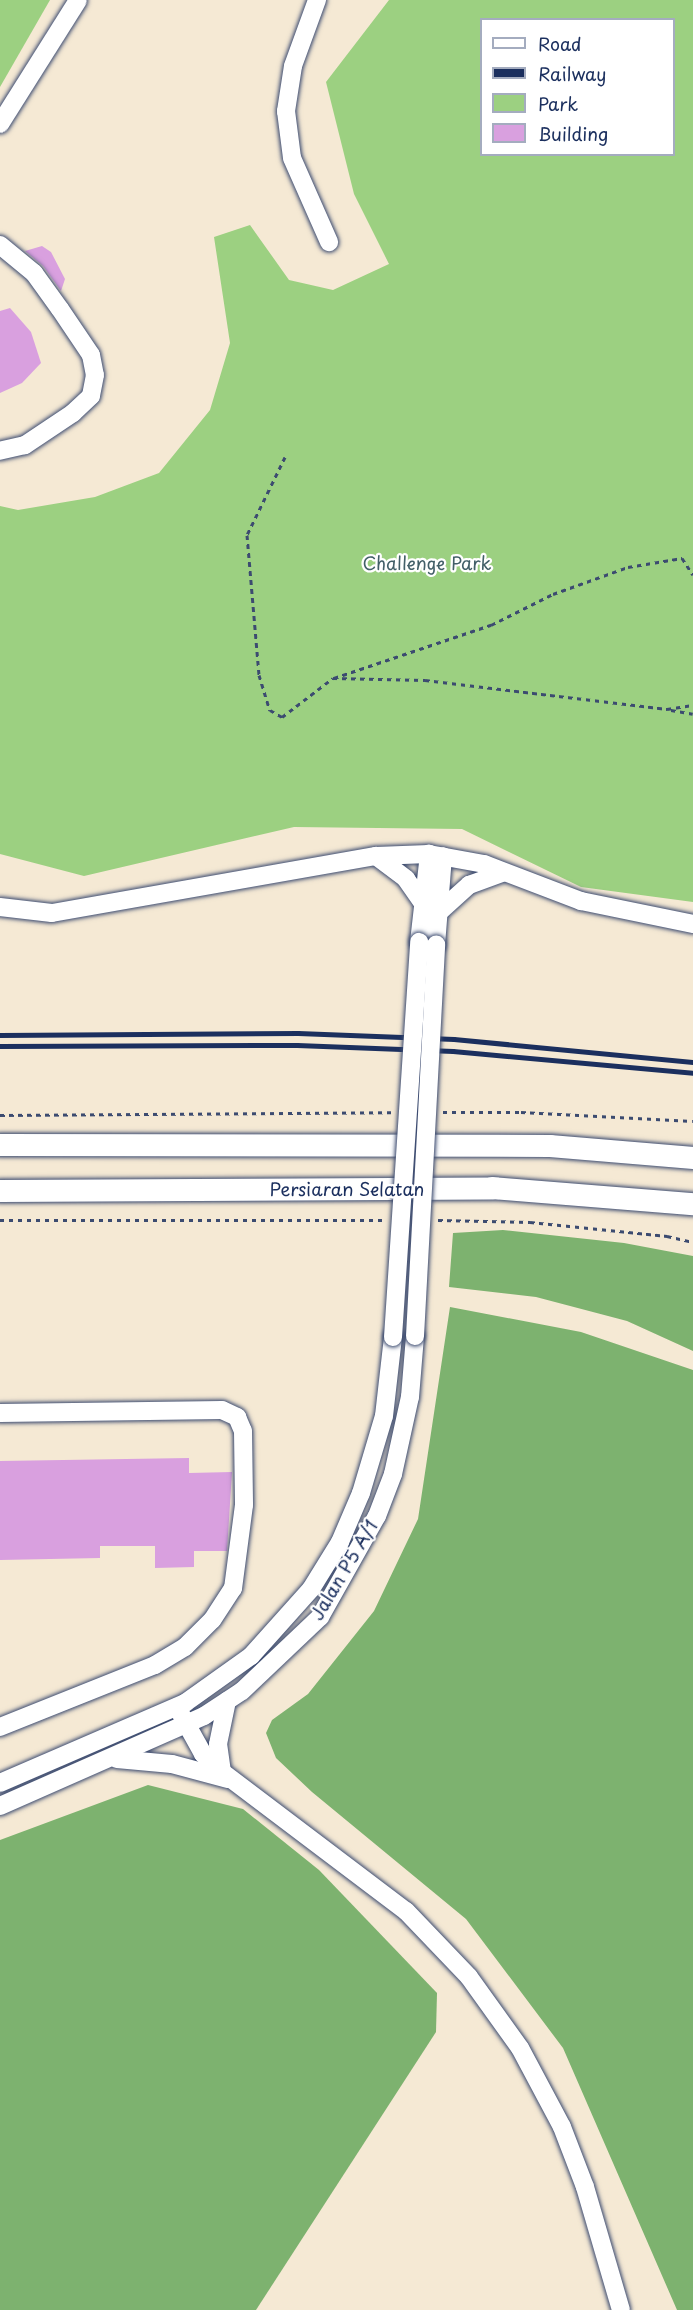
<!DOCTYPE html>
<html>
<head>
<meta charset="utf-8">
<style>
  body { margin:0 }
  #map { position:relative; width:693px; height:2310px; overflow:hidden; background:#f5e9d4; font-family:"Playpen Sans",sans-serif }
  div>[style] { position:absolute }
  .green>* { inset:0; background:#9cd081 }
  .forest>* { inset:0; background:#7db26f }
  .building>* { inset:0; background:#d9a0df }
  .path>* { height:3px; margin-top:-1.5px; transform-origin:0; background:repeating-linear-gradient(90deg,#3c4b70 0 4.5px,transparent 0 9px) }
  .roads { filter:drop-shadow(0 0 2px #3c4b70) drop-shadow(0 0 2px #3c4b70) }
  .minor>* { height:18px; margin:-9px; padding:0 9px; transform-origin:9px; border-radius:9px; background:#fff }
  .major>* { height:22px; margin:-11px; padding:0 11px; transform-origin:11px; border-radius:11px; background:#fff }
  .rail>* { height:4.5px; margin:-2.25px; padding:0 2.25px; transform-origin:2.25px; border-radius:2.25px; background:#1b2f5e }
  .bridges { filter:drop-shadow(0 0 2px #3c4b70) drop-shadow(0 0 2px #3c4b70) }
  .minor-bridge>* { height:18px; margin:-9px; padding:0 9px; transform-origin:9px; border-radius:9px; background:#fff }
  span { translate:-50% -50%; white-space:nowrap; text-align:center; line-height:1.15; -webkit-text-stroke:4.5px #fff; paint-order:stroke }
  .park-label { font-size:18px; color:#425f68 }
  .street-label { font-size:18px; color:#1b2f5e }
  .legend { position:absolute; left:480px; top:18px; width:195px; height:138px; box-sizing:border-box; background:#fff; border:2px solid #a4acbf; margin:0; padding:8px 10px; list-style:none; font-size:18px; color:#1b2f5e }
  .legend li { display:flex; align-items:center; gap:12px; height:30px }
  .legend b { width:30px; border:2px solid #a4acbf }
</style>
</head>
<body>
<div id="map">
  <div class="green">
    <div style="clip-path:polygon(0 0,50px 0,0 87px)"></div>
    <div style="clip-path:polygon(evenodd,389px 0,693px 0,693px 902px,581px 887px,462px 829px,294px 827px,84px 876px,0 854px,0 506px,18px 510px,95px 497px,159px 473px,210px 410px,230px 343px,214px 237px,250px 225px,289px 280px,333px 290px,389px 264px,354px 194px,326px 82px,389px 0,482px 20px,674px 20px,674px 154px,482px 154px,482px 20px)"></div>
  </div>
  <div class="forest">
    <div style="clip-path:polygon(503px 1230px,624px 1243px,693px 1256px,693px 1351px,627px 1321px,536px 1297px,449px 1287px,453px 1233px)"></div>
    <div style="clip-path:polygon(450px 1307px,581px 1332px,693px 1370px,693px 2310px,677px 2310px,563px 2048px,466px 1919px,312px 1792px,276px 1758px,266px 1733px,272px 1720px,308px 1694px,374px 1611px,418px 1519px)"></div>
    <div style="clip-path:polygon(148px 1785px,243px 1809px,319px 1870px,437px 1993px,436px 2032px,256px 2310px,0 2310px,0 1840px)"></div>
  </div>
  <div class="building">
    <div style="clip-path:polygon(42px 246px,51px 252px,65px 279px,61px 291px,43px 266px,25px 251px)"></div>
    <div style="clip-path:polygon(10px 308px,31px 332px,41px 363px,22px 383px,0 393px,0 311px)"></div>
    <div style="clip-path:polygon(189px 1458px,189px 1473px,232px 1472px,227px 1551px,194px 1551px,194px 1567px,155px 1568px,155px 1546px,100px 1546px,100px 1558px,0 1560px,0 1461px)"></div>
  </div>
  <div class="path">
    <div style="left:285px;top:457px;width:87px;rotate:116deg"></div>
    <div style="left:247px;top:535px;width:141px;rotate:85.1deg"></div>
    <div style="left:259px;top:675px;width:37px;rotate:73deg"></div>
    <div style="left:270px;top:710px;width:14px;rotate:30deg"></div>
    <div style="left:282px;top:717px;width:64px;rotate:-37.4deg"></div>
    <div style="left:333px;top:678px;width:92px;rotate:1.2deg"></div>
    <div style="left:425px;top:680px;width:244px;rotate:6.8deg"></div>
    <div style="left:667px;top:709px;width:26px;rotate:-9deg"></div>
    <div style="left:334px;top:678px;width:166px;rotate:-18.7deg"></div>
    <div style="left:491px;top:625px;width:69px;rotate:-26.6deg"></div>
    <div style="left:553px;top:594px;width:80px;rotate:-19.8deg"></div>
    <div style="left:628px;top:567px;width:55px;rotate:-9.5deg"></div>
    <div style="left:682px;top:558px;width:20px;rotate:57deg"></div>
    <div style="left:671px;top:710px;width:22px;rotate:10deg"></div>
    <div style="left:443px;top:1112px;width:78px"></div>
    <div style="left:521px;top:1112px;width:172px;rotate:3deg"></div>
    <div style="left:0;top:1115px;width:391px;rotate:-0.4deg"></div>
    <div style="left:0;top:1220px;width:384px"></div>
    <div style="left:438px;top:1220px;width:92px;rotate:1.2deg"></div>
    <div style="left:530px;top:1222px;width:138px;rotate:5.8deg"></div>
    <div style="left:667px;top:1236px;width:27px;rotate:13deg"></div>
  </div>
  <div class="roads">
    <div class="minor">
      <div style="left:317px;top:0;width:70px;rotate:110deg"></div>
      <div style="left:293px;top:66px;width:46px;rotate:98.8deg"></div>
      <div style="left:286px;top:111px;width:47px;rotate:82.7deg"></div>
      <div style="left:292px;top:158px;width:92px;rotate:66.2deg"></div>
      <div style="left:0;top:124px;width:146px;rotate:-57.8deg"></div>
      <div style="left:0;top:245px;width:44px;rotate:39.5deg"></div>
      <div style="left:34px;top:273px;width:44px;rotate:54.2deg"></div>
      <div style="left:60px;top:309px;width:55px;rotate:56deg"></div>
      <div style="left:91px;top:355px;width:20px;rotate:79deg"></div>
      <div style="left:95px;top:375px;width:21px;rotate:101deg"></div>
      <div style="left:91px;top:396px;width:25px;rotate:137deg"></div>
      <div style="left:73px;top:413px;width:58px;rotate:146.3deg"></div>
      <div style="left:25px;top:445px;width:26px;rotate:167deg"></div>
      <div style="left:376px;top:856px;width:38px;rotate:37deg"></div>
      <div style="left:406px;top:879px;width:32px;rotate:55deg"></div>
      <div style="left:0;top:907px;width:52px;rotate:6.6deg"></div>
      <div style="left:52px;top:913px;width:329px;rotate:-10deg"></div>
      <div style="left:376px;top:856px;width:53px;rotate:-2.2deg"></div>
      <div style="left:429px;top:854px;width:56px;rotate:10.3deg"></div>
      <div style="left:484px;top:864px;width:104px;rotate:20.9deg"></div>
      <div style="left:581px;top:901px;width:114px;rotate:11.6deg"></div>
      <div style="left:438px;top:913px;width:42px;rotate:-42.1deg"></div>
      <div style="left:469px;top:885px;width:37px;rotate:-20deg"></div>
      <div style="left:419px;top:942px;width:89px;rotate:-83.5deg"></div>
      <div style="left:436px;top:945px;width:89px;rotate:-85.5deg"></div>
      <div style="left:0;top:1413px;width:222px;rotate:-0.8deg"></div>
      <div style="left:222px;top:1410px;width:17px;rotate:25deg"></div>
      <div style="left:237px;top:1417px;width:15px;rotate:67deg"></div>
      <div style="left:243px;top:1431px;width:74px;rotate:89.2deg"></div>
      <div style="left:244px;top:1505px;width:84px;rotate:97.5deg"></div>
      <div style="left:233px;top:1588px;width:38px;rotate:123deg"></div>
      <div style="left:212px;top:1620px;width:38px;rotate:135deg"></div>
      <div style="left:185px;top:1647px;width:35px;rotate:149deg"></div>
      <div style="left:155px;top:1665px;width:167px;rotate:158.2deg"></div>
      <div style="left:177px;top:1707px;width:54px;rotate:61deg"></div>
      <div style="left:203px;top:1754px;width:26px;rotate:43deg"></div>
      <div style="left:222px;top:1772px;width:231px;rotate:37.1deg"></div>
      <div style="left:406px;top:1911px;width:91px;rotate:46.3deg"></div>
      <div style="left:469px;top:1977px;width:87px;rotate:54.3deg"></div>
      <div style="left:520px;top:2048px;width:89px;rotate:62deg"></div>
      <div style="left:562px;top:2127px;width:64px;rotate:69deg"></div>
      <div style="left:585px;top:2187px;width:128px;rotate:73.7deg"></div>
      <div style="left:117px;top:1759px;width:55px;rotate:5.2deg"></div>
      <div style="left:172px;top:1764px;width:58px;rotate:15deg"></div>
      <div style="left:222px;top:1772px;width:28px;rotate:-98deg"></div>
      <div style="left:218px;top:1744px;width:44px;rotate:-78.2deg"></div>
      <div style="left:0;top:1783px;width:202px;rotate:-23.4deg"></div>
      <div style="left:185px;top:1703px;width:81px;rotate:-35.5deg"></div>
      <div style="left:251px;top:1656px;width:90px;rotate:-48.2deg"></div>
      <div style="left:311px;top:1589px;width:55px;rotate:-58.3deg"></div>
      <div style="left:340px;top:1542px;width:53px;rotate:-66.8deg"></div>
      <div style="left:361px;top:1493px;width:80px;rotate:-73.4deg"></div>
      <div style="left:384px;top:1416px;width:80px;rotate:-83.5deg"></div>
      <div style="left:0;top:1806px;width:223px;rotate:-23.8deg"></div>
      <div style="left:204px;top:1716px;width:45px;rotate:-33.3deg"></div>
      <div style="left:242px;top:1691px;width:108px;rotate:-43.5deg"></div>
      <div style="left:320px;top:1617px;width:116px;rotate:-60.6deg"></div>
      <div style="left:377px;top:1516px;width:45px;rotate:-69.1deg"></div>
      <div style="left:393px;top:1474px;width:79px;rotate:-77.6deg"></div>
      <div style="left:410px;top:1397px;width:61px;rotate:-85.3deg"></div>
    </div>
    <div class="major">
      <div style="left:0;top:1145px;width:550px;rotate:0.1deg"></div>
      <div style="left:550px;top:1146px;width:144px;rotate:4.8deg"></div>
      <div style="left:0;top:1191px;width:492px;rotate:-0.3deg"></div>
      <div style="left:492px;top:1188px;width:202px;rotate:4.6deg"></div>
    </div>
  </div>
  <div class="rail">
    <div style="left:0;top:1035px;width:298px;rotate:-0.4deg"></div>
    <div style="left:298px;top:1033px;width:156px;rotate:2.2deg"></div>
    <div style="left:454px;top:1039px;width:240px;rotate:5.5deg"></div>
    <div style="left:0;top:1046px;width:297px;rotate:-0.2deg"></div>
    <div style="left:297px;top:1045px;width:156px;rotate:2.2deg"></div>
    <div style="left:453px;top:1051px;width:241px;rotate:5.2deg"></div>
  </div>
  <div class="bridges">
    <div class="minor-bridge">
      <div style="left:415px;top:1336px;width:392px;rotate:-86.9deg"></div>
      <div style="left:393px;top:1337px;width:396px;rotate:-86.2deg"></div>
    </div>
  </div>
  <div class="park-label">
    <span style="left:427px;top:563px">Challenge Park</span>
  </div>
  <div class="street-label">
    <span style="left:347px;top:1189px">Persiaran Selatan</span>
    <span style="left:344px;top:1570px;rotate:-59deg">Jalan P5 A/1</span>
  </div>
  <ul class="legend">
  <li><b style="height:8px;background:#fff"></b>Road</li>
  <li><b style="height:8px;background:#1b2f5e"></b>Railway</li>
  <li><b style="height:16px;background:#9cd081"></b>Park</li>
  <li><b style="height:16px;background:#d9a0df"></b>Building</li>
  </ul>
</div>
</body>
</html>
